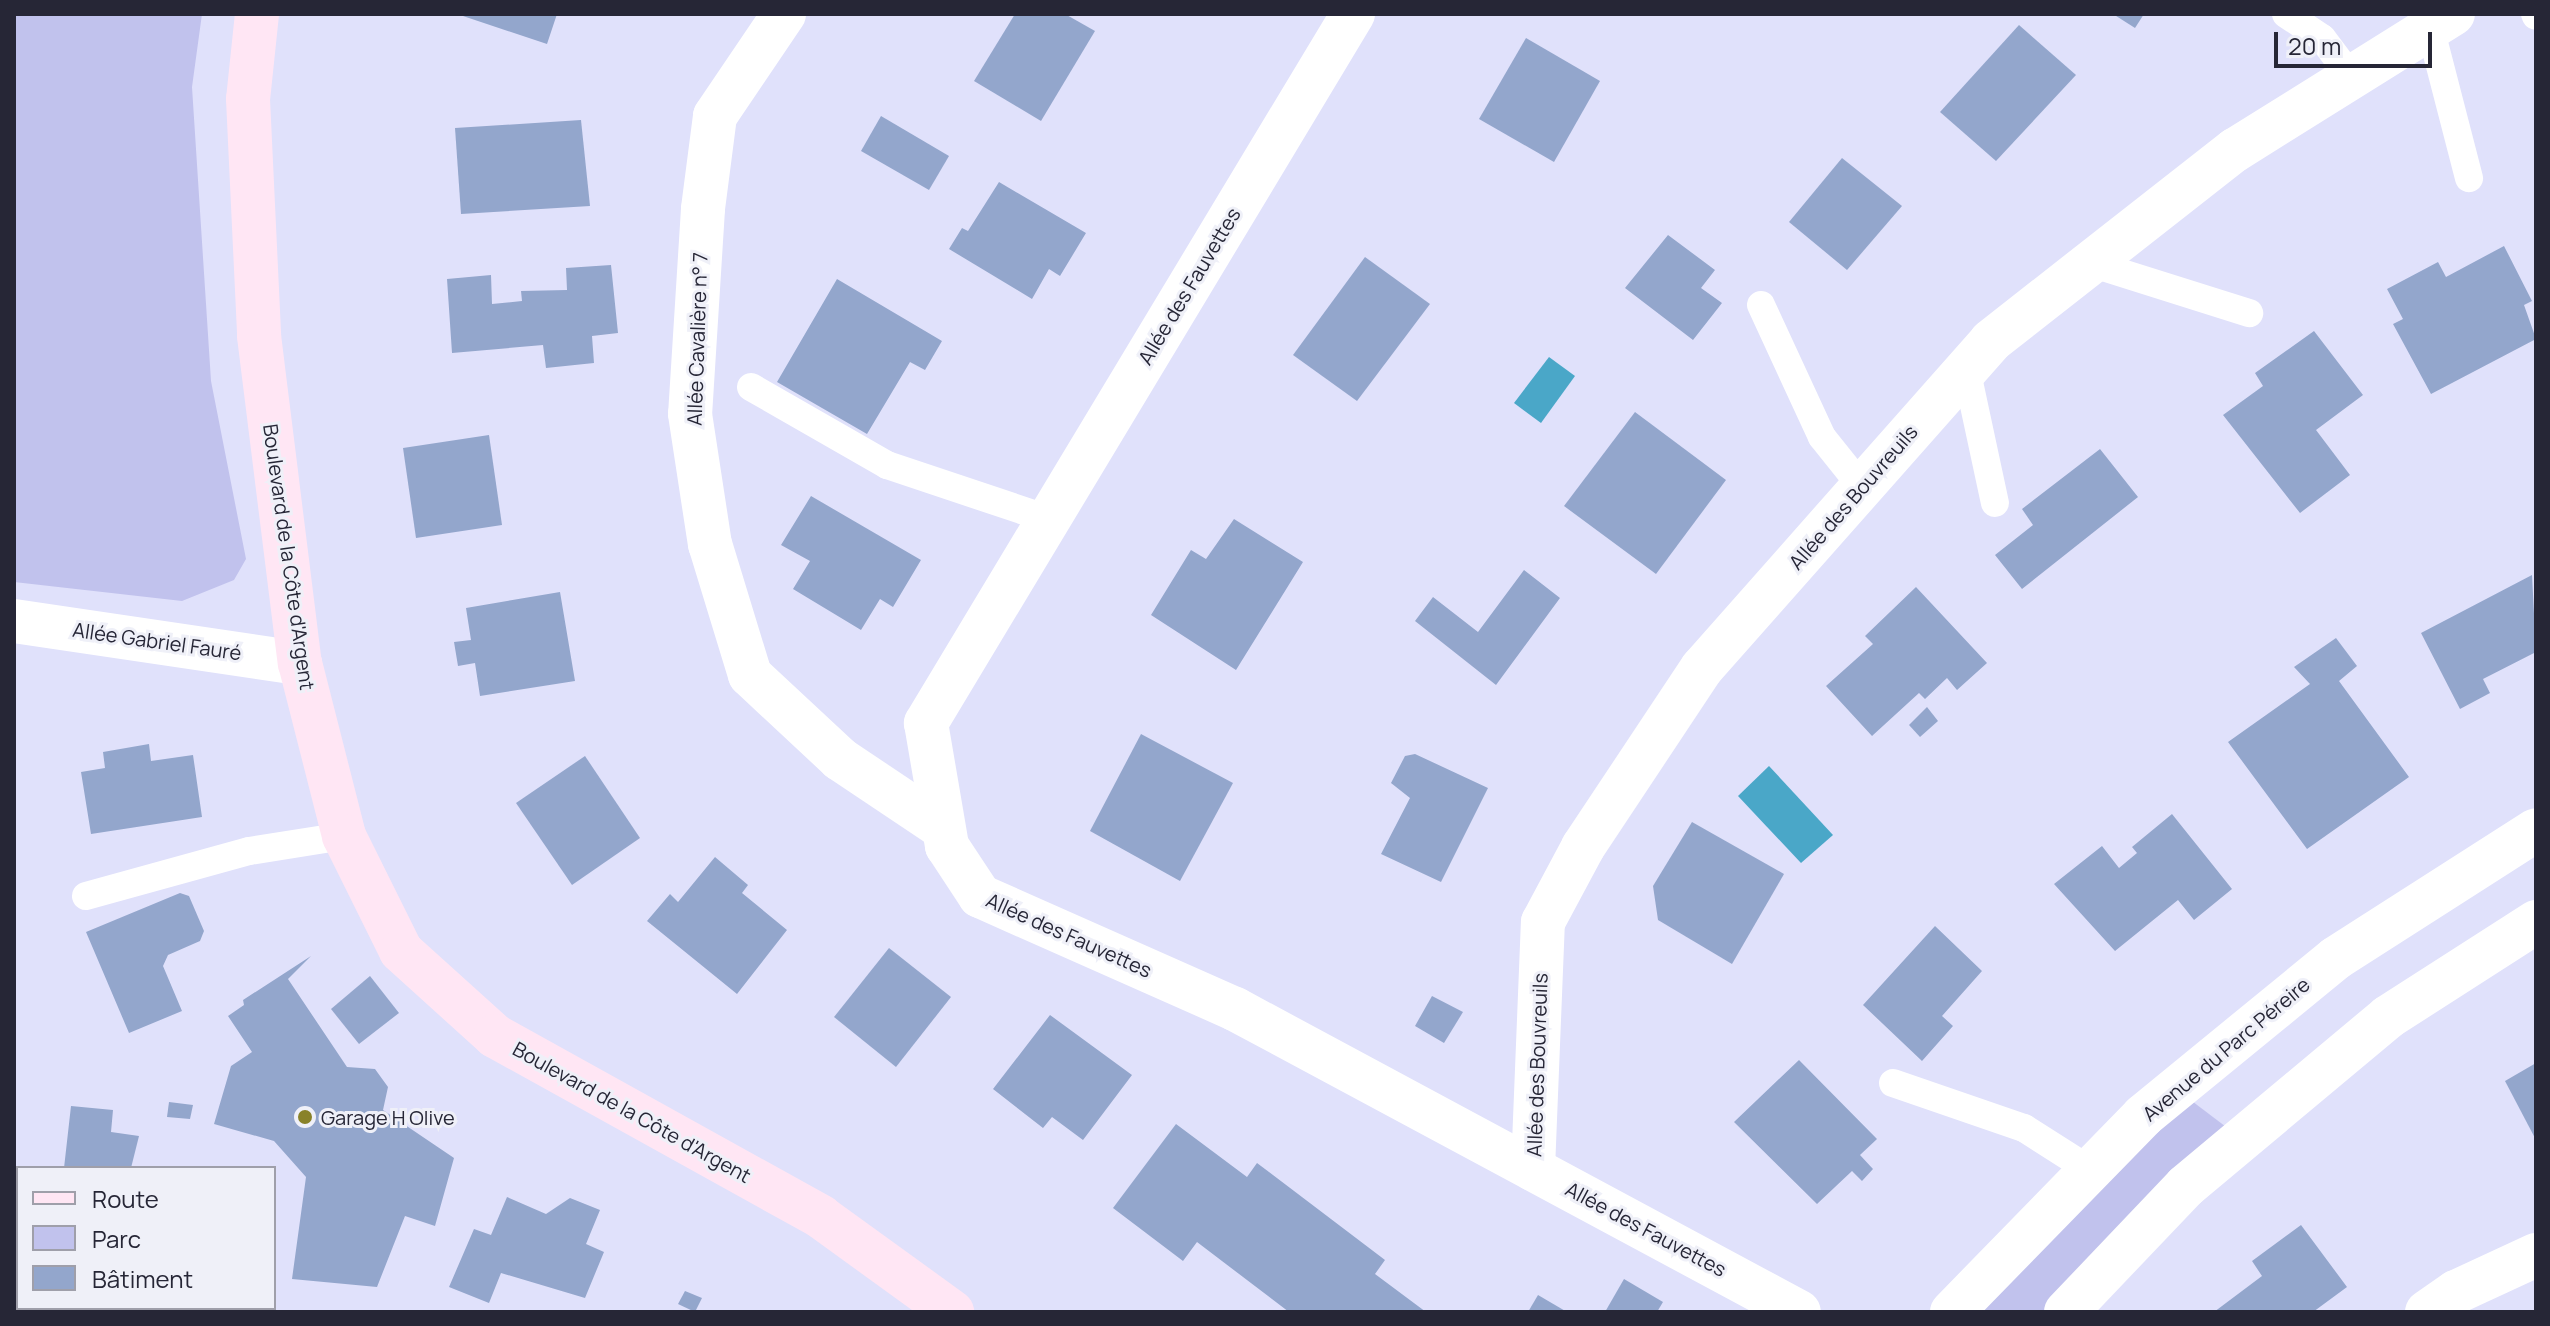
<!DOCTYPE html>
<html>
<head>
<meta charset="utf-8">
<style>
  body { margin:0 }
  #map { position:relative; width:2550px; height:1326px; overflow:hidden; background:#e0e1fb; font-family:Manrope,sans-serif }
  div>[style] { position:absolute }
  .green>* { inset:0; background:#c1c2ed }
  .water>* { inset:0; background:#4aa7c8 }
  .building>* { inset:0; background:#93a6cc }
  .service>* { height:28px; margin:-14px; padding:0 14px; transform-origin:14px; border-radius:14px; background:#fff }
  .minor>* { height:44px; margin:-22px; padding:0 22px; transform-origin:22px; border-radius:22px; background:#fff }
  .tertiary>* { height:44px; margin:-22px; padding:0 22px; transform-origin:22px; border-radius:22px; background:#fff }
  .secondary>* { height:44px; margin:-22px; padding:0 22px; transform-origin:22px; border-radius:22px; background:#ffe6f4 }
  .dots>* { width:22px; height:22px; translate:-50% -50%; box-sizing:border-box; border:4px solid #eff0f8; border-radius:50% }
  span { translate:-50% -50%; white-space:nowrap; text-align:center; line-height:1.15; -webkit-text-stroke:6px #eff0f8; paint-order:stroke }
  .street-label { font-size:20px; color:#262636 }
  .poi-label { font-size:20px; color:#262636 }
  .left { translate:0 -50%; text-align:left }
  .frame { position:absolute; inset:0; border:16px solid #262636; pointer-events:none }
  .legend { position:absolute; left:16px; top:1166px; width:260px; height:144px; box-sizing:border-box; background:#eff0f8; border:2px solid #9f9faa; margin:0; padding:10px 14px; list-style:none; font-size:24px; color:#262636 }
  .legend li { display:flex; align-items:center; gap:16px; height:40px }
  .legend b { width:40px; border:2px solid #9f9faa }
  .scale { position:absolute; left:2274px; top:32px; width:158px; height:36px; box-sizing:border-box; border:4px solid #262636; border-top:0; padding-left:10px; font-size:24px; line-height:28px; white-space:nowrap; color:#262636; -webkit-text-stroke:6px #eff0f8; paint-order:stroke }
</style>
</head>
<body>
<div id="map">
  <div class="green">
    <div style="clip-path:polygon(14px 14px,202px 14px,192px 87px,211px 381px,246px 559px,234px 580px,182px 601px,14px 582px)"></div>
    <div style="clip-path:polygon(2176px 1089px,2242px 1139px,2066px 1312px,1976px 1312px)"></div>
  </div>
  <div class="water">
    <div style="clip-path:polygon(1549px 357px,1575px 376px,1541px 423px,1514px 403px)"></div>
    <div style="clip-path:polygon(1769px 766px,1833px 835px,1801px 863px,1738px 796px)"></div>
  </div>
  <div class="building">
    <div style="clip-path:polygon(457px 14px,557px 14px,547px 44px)"></div>
    <div style="clip-path:polygon(1015px 14px,1065px 14px,1095px 31px,1041px 121px,974px 81px)"></div>
    <div style="clip-path:polygon(2113px 14px,2144px 14px,2135px 28px)"></div>
    <div style="clip-path:polygon(2019px 25px,2076px 75px,1996px 161px,1940px 112px)"></div>
    <div style="clip-path:polygon(1526px 38px,1600px 81px,1554px 162px,1479px 119px)"></div>
    <div style="clip-path:polygon(881px 116px,949px 156px,929px 190px,861px 151px)"></div>
    <div style="clip-path:polygon(581px 120px,590px 206px,461px 214px,455px 128px)"></div>
    <div style="clip-path:polygon(1842px 158px,1902px 206px,1847px 270px,1789px 222px)"></div>
    <div style="clip-path:polygon(999px 182px,1086px 233px,1060px 276px,1049px 269px,1032px 299px,949px 249px,962px 228px,968px 231px)"></div>
    <div style="clip-path:polygon(1668px 235px,1715px 270px,1701px 288px,1722px 303px,1693px 340px,1625px 288px)"></div>
    <div style="clip-path:polygon(2504px 246px,2532px 301px,2524px 305px,2536px 339px,2431px 394px,2393px 324px,2403px 319px,2387px 289px,2438px 262px,2446px 277px)"></div>
    <div style="clip-path:polygon(1365px 257px,1430px 304px,1357px 401px,1293px 355px)"></div>
    <div style="clip-path:polygon(611px 265px,618px 333px,592px 336px,594px 363px,546px 368px,543px 345px,452px 353px,447px 279px,491px 275px,492px 304px,522px 301px,521px 291px,567px 290px,566px 268px)"></div>
    <div style="clip-path:polygon(837px 279px,942px 341px,925px 370px,910px 362px,867px 434px,777px 382px)"></div>
    <div style="clip-path:polygon(2314px 331px,2363px 395px,2316px 430px,2350px 475px,2300px 513px,2223px 415px,2263px 386px,2255px 373px)"></div>
    <div style="clip-path:polygon(1635px 412px,1726px 480px,1656px 574px,1564px 506px)"></div>
    <div style="clip-path:polygon(489px 435px,502px 525px,416px 538px,403px 448px)"></div>
    <div style="clip-path:polygon(2100px 449px,2138px 497px,2022px 589px,1995px 555px,2033px 525px,2022px 509px)"></div>
    <div style="clip-path:polygon(811px 496px,921px 560px,893px 607px,880px 599px,861px 630px,793px 589px,810px 561px,781px 545px)"></div>
    <div style="clip-path:polygon(1234px 519px,1303px 562px,1236px 670px,1151px 615px,1191px 550px,1206px 559px)"></div>
    <div style="clip-path:polygon(1524px 570px,1560px 598px,1496px 685px,1415px 621px,1433px 597px,1478px 632px)"></div>
    <div style="clip-path:polygon(2532px 575px,2536px 652px,2483px 679px,2490px 693px,2460px 709px,2421px 633px)"></div>
    <div style="clip-path:polygon(1916px 587px,1987px 663px,1957px 690px,1947px 678px,1925px 699px,1919px 693px,1872px 736px,1826px 686px,1873px 644px,1865px 636px)"></div>
    <div style="clip-path:polygon(560px 592px,575px 681px,480px 696px,475px 663px,458px 666px,454px 642px,471px 640px,466px 608px)"></div>
    <div style="clip-path:polygon(2336px 638px,2357px 666px,2339px 681px,2409px 777px,2307px 849px,2228px 742px,2310px 684px,2294px 667px)"></div>
    <div style="clip-path:polygon(1927px 707px,1938px 721px,1920px 737px,1909px 725px)"></div>
    <div style="clip-path:polygon(1141px 734px,1233px 783px,1180px 881px,1090px 831px)"></div>
    <div style="clip-path:polygon(149px 744px,151px 761px,193px 755px,202px 817px,91px 834px,81px 772px,105px 768px,103px 752px)"></div>
    <div style="clip-path:polygon(1415px 754px,1488px 788px,1441px 882px,1381px 854px,1410px 798px,1391px 783px,1405px 756px)"></div>
    <div style="clip-path:polygon(585px 756px,640px 838px,572px 885px,516px 803px)"></div>
    <div style="clip-path:polygon(2172px 814px,2232px 889px,2194px 920px,2178px 900px,2115px 951px,2054px 884px,2102px 846px,2119px 868px,2137px 853px,2132px 847px)"></div>
    <div style="clip-path:polygon(1692px 822px,1784px 874px,1732px 964px,1658px 920px,1653px 886px)"></div>
    <div style="clip-path:polygon(715px 857px,748px 885px,742px 893px,787px 930px,737px 994px,647px 921px,670px 894px,678px 902px)"></div>
    <div style="clip-path:polygon(180px 893px,189px 896px,204px 931px,200px 941px,168px 955px,163px 966px,182px 1011px,129px 1033px,86px 932px)"></div>
    <div style="clip-path:polygon(1935px 926px,1982px 971px,1942px 1016px,1953px 1026px,1922px 1061px,1863px 1005px)"></div>
    <div style="clip-path:polygon(889px 948px,951px 997px,896px 1067px,834px 1017px)"></div>
    <div style="clip-path:polygon(311px 956px,288px 979px,347px 1067px,375px 1069px,388px 1087px,383px 1110px,454px 1158px,435px 1226px,405px 1216px,377px 1287px,292px 1279px,306px 1177px,274px 1141px,214px 1124px,231px 1066px,252px 1052px,228px 1016px,244px 1005px,243px 1000px)"></div>
    <div style="clip-path:polygon(370px 976px,399px 1013px,359px 1044px,331px 1009px)"></div>
    <div style="clip-path:polygon(1432px 996px,1463px 1012px,1444px 1043px,1415px 1026px)"></div>
    <div style="clip-path:polygon(1050px 1015px,1132px 1075px,1083px 1140px,1052px 1117px,1043px 1128px,993px 1089px)"></div>
    <div style="clip-path:polygon(1799px 1060px,1877px 1139px,1860px 1155px,1873px 1169px,1862px 1181px,1852px 1171px,1817px 1204px,1734px 1122px)"></div>
    <div style="clip-path:polygon(2536px 1063px,2536px 1140px,2505px 1081px)"></div>
    <div style="clip-path:polygon(169px 1102px,193px 1105px,190px 1119px,167px 1117px)"></div>
    <div style="clip-path:polygon(71px 1106px,113px 1110px,111px 1132px,139px 1136px,131px 1168px,64px 1168px)"></div>
    <div style="clip-path:polygon(1176px 1124px,1247px 1177px,1257px 1163px,1385px 1260px,1375px 1274px,1426px 1312px,1289px 1312px,1197px 1242px,1183px 1261px,1113px 1208px)"></div>
    <div style="clip-path:polygon(507px 1197px,546px 1214px,570px 1198px,600px 1210px,586px 1244px,604px 1252px,585px 1298px,501px 1273px,489px 1303px,449px 1287px,474px 1229px,491px 1235px)"></div>
    <div style="clip-path:polygon(2301px 1225px,2347px 1287px,2313px 1312px,2214px 1312px,2262px 1276px,2252px 1261px)"></div>
    <div style="clip-path:polygon(1624px 1279px,1663px 1302px,1657px 1312px,1605px 1312px)"></div>
    <div style="clip-path:polygon(685px 1291px,702px 1298px,695px 1312px,678px 1304px)"></div>
    <div style="clip-path:polygon(1538px 1295px,1567px 1312px,1528px 1312px)"></div>
  </div>
  <div class="service">
    <div style="left:2286px;top:14px;width:43px;rotate:33.7deg"></div>
    <div style="left:2322px;top:38px;width:50px;rotate:53.1deg"></div>
    <div style="left:2535px;top:14px;width:2px;rotate:63deg"></div>
    <div style="left:2431px;top:31px;width:152px;rotate:75.5deg"></div>
    <div style="left:2090px;top:263px;width:167px;rotate:17.5deg"></div>
    <div style="left:1761px;top:305px;width:145px;rotate:65.2deg"></div>
    <div style="left:1822px;top:437px;width:64px;rotate:51.3deg"></div>
    <div style="left:1966px;top:368px;width:138px;rotate:77.9deg"></div>
    <div style="left:751px;top:387px;width:157px;rotate:29.8deg"></div>
    <div style="left:887px;top:465px;width:170px;rotate:18.5deg"></div>
    <div style="left:86px;top:896px;width:169px;rotate:-15.4deg"></div>
    <div style="left:249px;top:851px;width:96px;rotate:-9deg"></div>
    <div style="left:1893px;top:1083px;width:139px;rotate:19deg"></div>
    <div style="left:2024px;top:1128px;width:78px;rotate:32.5deg"></div>
  </div>
  <div class="minor">
    <div style="left:784px;top:14px;width:123px;rotate:124.1deg"></div>
    <div style="left:715px;top:116px;width:94px;rotate:97.4deg"></div>
    <div style="left:703px;top:209px;width:205px;rotate:93.6deg"></div>
    <div style="left:690px;top:414px;width:132px;rotate:81.3deg"></div>
    <div style="left:710px;top:544px;width:137px;rotate:73deg"></div>
    <div style="left:750px;top:675px;width:123px;rotate:43deg"></div>
    <div style="left:840px;top:759px;width:120px;rotate:33.8deg"></div>
    <div style="left:1353px;top:14px;width:828px;rotate:121.06deg"></div>
    <div style="left:926px;top:723px;width:125px;rotate:80.3deg"></div>
    <div style="left:947px;top:846px;width:60px;rotate:56.6deg"></div>
    <div style="left:980px;top:896px;width:279px;rotate:23.9deg"></div>
    <div style="left:1235px;top:1009px;width:640px;rotate:28.25deg"></div>
    <div style="left:14px;top:621px;width:289px;rotate:8.4deg"></div>
    <div style="left:1533px;top:1169px;width:247px;rotate:-87.7deg"></div>
    <div style="left:1543px;top:922px;width:85px;rotate:-61.9deg"></div>
    <div style="left:1583px;top:847px;width:215px;rotate:-56.4deg"></div>
    <div style="left:1702px;top:668px;width:436px;rotate:-48.5deg"></div>
    <div style="left:1991px;top:341px;width:310px;rotate:-38.1deg"></div>
    <div style="left:2235px;top:150px;width:257px;rotate:-32deg"></div>
    <div style="left:2427px;top:1312px;width:35px;rotate:-35deg"></div>
    <div style="left:2456px;top:1292px;width:88px;rotate:-24.8deg"></div>
  </div>
  <div class="tertiary">
    <div style="left:1952px;top:1312px;width:274px;rotate:-45.7deg"></div>
    <div style="left:2143px;top:1116px;width:249px;rotate:-39.3deg"></div>
    <div style="left:2336px;top:958px;width:237px;rotate:-32.6deg"></div>
    <div style="left:2066px;top:1312px;width:174px;rotate:-46.4deg"></div>
    <div style="left:2186px;top:1186px;width:263px;rotate:-39.9deg"></div>
    <div style="left:2388px;top:1017px;width:176px;rotate:-32.7deg"></div>
  </div>
  <div class="secondary">
    <div style="left:257px;top:14px;width:85px;rotate:96deg"></div>
    <div style="left:248px;top:99px;width:237px;rotate:87.3deg"></div>
    <div style="left:259px;top:336px;width:330px;rotate:82.9deg"></div>
    <div style="left:300px;top:663px;width:179px;rotate:75.7deg"></div>
    <div style="left:344px;top:836px;width:128px;rotate:63.6deg"></div>
    <div style="left:401px;top:951px;width:127px;rotate:42.1deg"></div>
    <div style="left:495px;top:1036px;width:373px;rotate:29deg"></div>
    <div style="left:821px;top:1217px;width:162px;rotate:35.9deg"></div>
  </div>
  <div class="dots">
    <div style="left:305px;top:1117px;background:#898229"></div>
  </div>
  <div class="street-label">
    <span style="left:1189px;top:286px;rotate:-59deg">Allée des Fauvettes</span>
    <span style="left:697px;top:339px;rotate:-88deg">Allée Cavalière n° 7</span>
    <span style="left:1853px;top:497px;rotate:-49deg">Allée des Bouvreuils</span>
    <span style="left:289px;top:557px;rotate:82deg">Boulevard de la Côte d'Argent</span>
    <span style="left:157px;top:641px;rotate:8deg">Allée Gabriel Fauré</span>
    <span style="left:1069px;top:935px;rotate:24deg">Allée des Fauvettes</span>
    <span style="left:2226px;top:1049px;rotate:-40deg">Avenue du Parc Péreire</span>
    <span style="left:1537px;top:1065px;rotate:-88deg">Allée des Bouvreuils</span>
    <span style="left:632px;top:1112px;rotate:29deg">Boulevard de la Côte d'Argent</span>
    <span style="left:1646px;top:1229px;rotate:28deg">Allée des Fauvettes</span>
  </div>
  <div class="poi-label">
    <span class="left" style="left:321px;top:1117px">Garage H Olive</span>
  </div>
  <div class="frame"></div>
  <ul class="legend">
  <li><b style="height:10px;background:#ffe6f4"></b>Route</li>
  <li><b style="height:22px;background:#c1c2ed"></b>Parc</li>
  <li><b style="height:22px;background:#93a6cc"></b>Bâtiment</li>
  </ul>
  <div class="scale">20 m</div>
</div>
</body>
</html>
